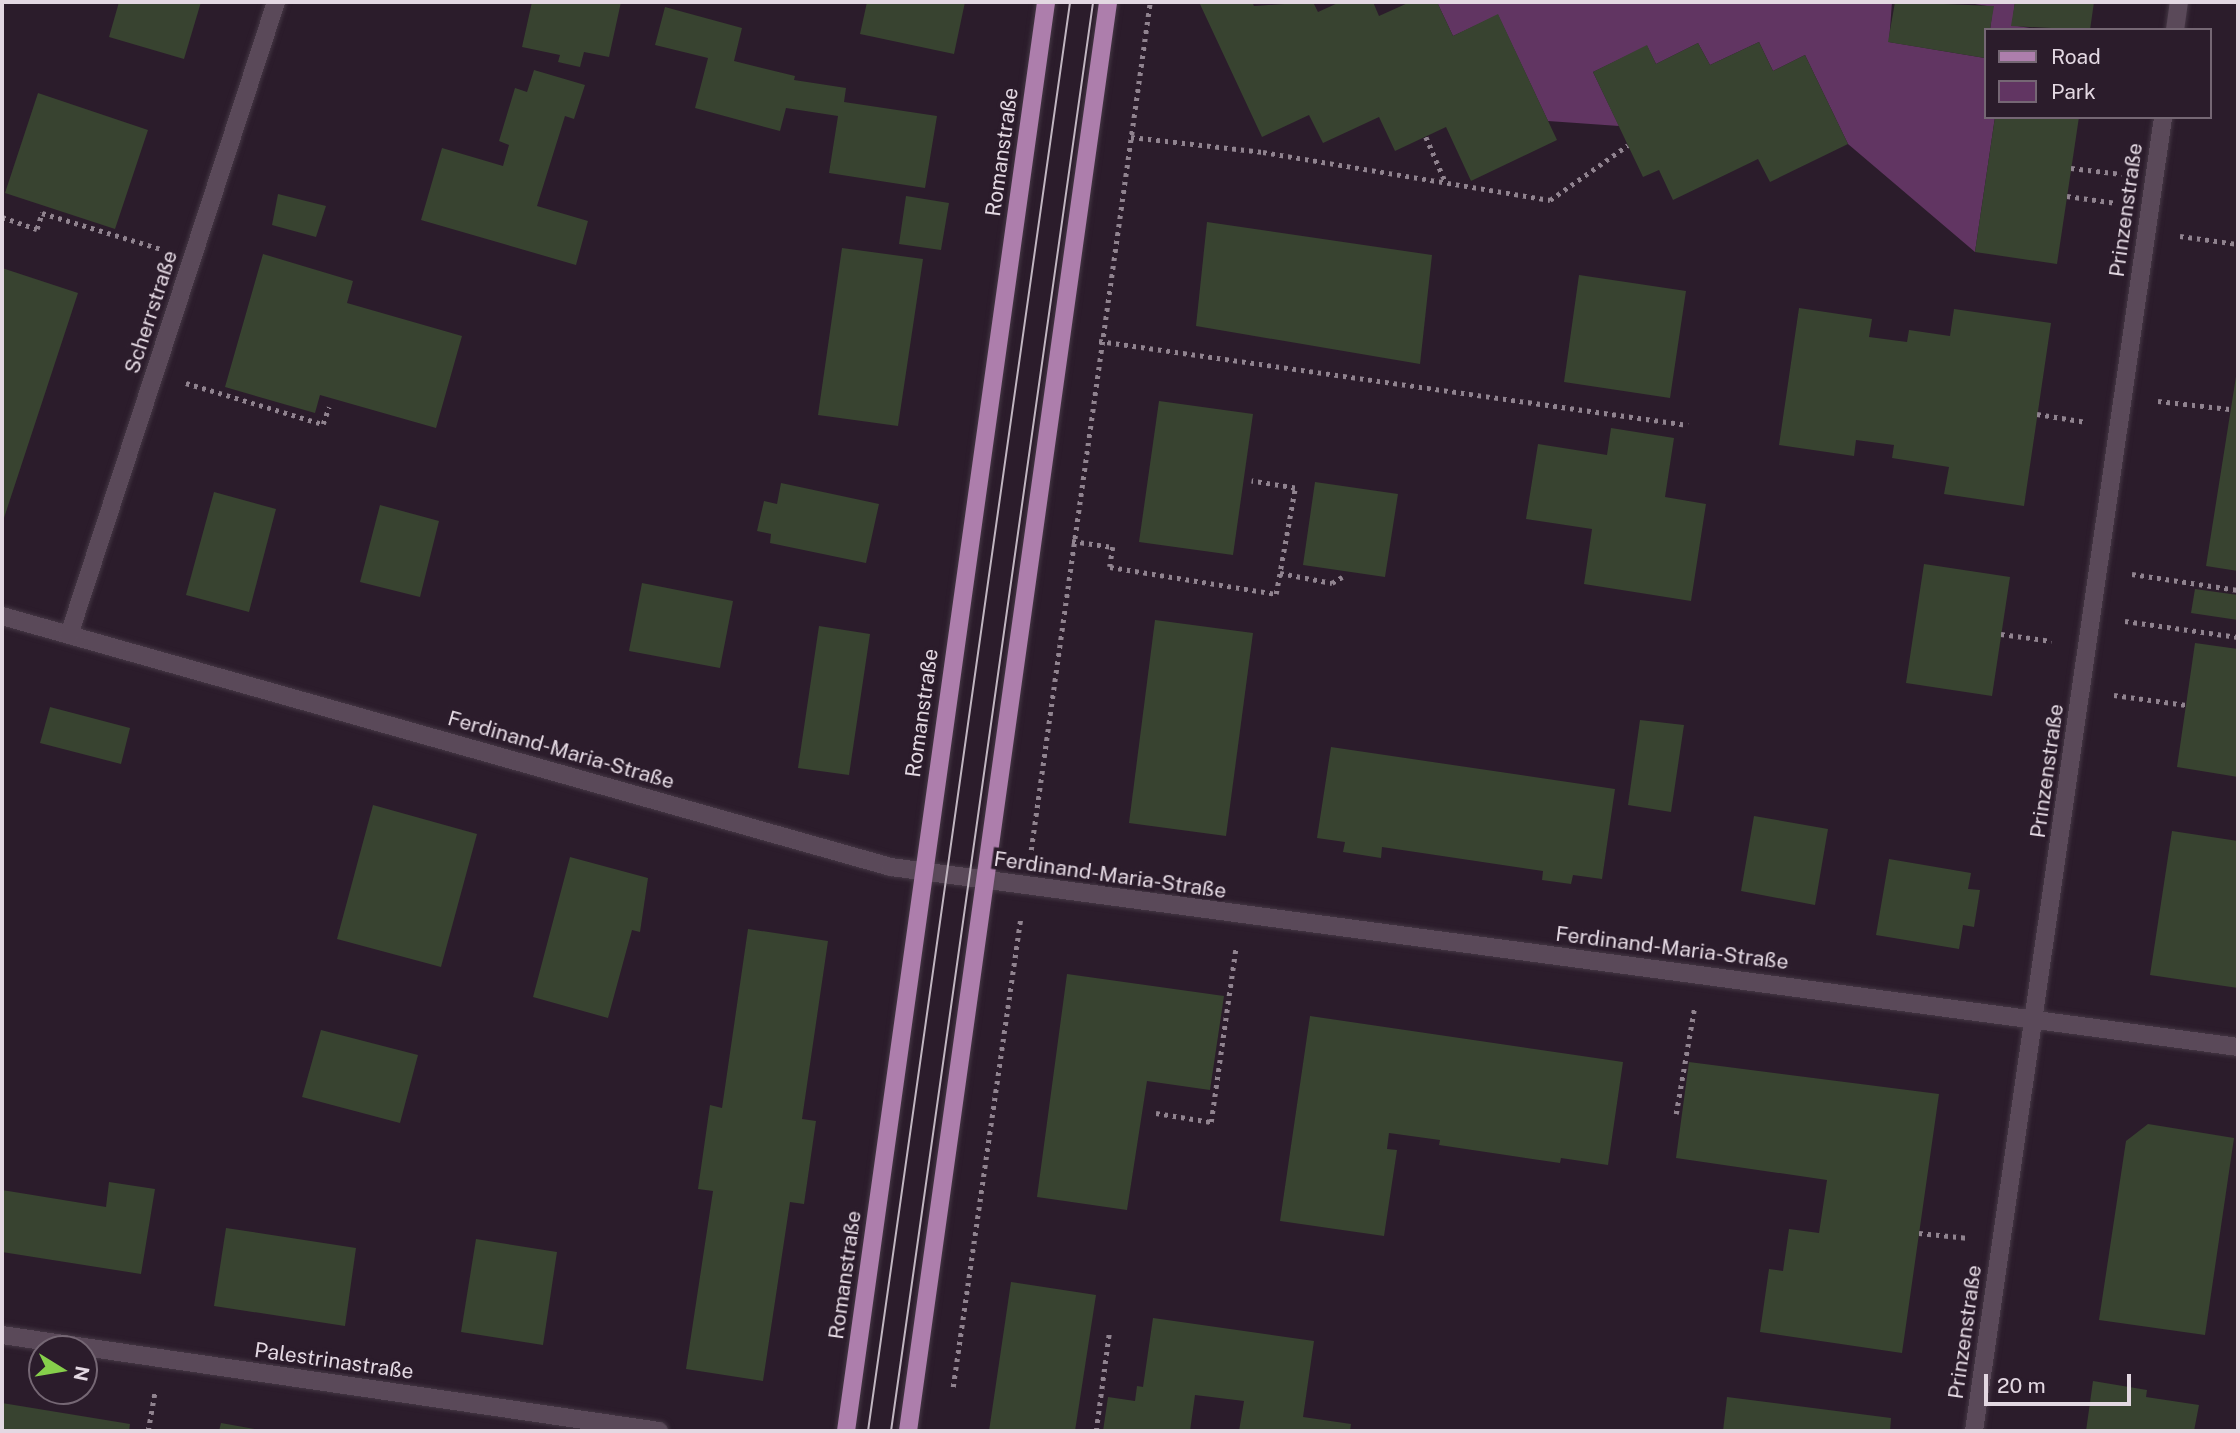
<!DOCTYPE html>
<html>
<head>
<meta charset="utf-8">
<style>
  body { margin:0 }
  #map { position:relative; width:2240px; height:1433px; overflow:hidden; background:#2b1c2b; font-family:"Public Sans",sans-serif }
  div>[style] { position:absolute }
  .green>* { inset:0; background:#613562 }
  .building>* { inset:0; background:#384330 }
  .path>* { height:4.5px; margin-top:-2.25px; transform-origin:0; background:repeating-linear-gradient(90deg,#90838f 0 3.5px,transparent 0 8.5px) }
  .roads { filter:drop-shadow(0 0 2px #453845) drop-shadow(0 0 2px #453845) }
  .minor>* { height:18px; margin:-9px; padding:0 9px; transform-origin:9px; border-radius:9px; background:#5a4959 }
  .major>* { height:18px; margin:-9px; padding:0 9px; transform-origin:9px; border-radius:9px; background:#ad7eac }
  .tram>* { height:2px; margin:-1px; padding:0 1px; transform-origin:1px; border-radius:1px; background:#c1b6c1 }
  span { translate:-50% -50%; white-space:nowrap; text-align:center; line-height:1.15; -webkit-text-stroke:7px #2b1c2b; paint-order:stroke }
  .street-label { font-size:21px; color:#e3d8e2 }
  .frame { position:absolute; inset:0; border:4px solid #e3d8e2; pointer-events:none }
  .legend { position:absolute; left:1984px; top:28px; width:228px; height:91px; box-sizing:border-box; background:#2b1c2b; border:2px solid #756774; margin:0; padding:9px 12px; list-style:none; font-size:21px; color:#e3d8e2 }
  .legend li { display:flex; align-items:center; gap:14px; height:35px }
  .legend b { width:35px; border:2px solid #756774 }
  .north { position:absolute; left:28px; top:1335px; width:70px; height:70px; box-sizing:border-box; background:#2b1c2b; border:2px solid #756774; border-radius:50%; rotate:101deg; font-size:19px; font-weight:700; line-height:28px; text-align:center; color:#e3d8e2 }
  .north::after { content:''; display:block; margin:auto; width:24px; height:32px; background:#86cf4b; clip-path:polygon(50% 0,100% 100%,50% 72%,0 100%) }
  .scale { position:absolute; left:1984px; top:1374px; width:147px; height:32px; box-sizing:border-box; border:4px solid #e3d8e2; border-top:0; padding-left:9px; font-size:21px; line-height:24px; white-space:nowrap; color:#e3d8e2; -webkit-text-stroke:5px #2b1c2b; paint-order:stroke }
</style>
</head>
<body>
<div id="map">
  <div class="green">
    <div style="clip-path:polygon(1437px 2px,1892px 2px,1889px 42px,1985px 58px,1986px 51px,1986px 117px,1995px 117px,1975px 252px,1848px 144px,1805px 55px,1773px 71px,1759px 42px,1710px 65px,1698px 43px,1656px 64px,1647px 46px,1593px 72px,1619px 126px,1548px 121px,1498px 15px,1453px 36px)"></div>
    <div style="clip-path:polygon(1963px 2px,2015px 2px,2012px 25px,2042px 30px,1990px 30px,1993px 7px)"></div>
  </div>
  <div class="building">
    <div style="clip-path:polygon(119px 2px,201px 2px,184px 59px,109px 37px)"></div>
    <div style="clip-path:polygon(532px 2px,621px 2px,609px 57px,584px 52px,580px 67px,558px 62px,560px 55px,522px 47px)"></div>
    <div style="clip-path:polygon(867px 2px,965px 2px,954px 54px,860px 34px)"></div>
    <div style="clip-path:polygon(1199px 2px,1252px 2px,1254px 6px,1313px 2px,1318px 12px,1340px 2px,1373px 2px,1379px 16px,1410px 2px,1437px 2px,1453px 36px,1498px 14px,1557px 140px,1471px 181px,1446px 127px,1395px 151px,1379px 117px,1323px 143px,1309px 115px,1262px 137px)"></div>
    <div style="clip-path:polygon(1895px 2px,1994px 6px,1985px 58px,1888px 42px)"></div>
    <div style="clip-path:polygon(2015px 2px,2094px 2px,2090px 30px,2011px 26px)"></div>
    <div style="clip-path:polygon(665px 7px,742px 28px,734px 61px,795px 76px,794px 80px,846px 88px,844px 102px,937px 116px,925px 188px,829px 173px,838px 116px,786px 108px,780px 131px,695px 108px,708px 58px,655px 45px)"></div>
    <div style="clip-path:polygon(1759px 42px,1773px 71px,1805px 55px,1848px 144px,1770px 182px,1758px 159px,1673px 200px,1659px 170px,1643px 177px,1593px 72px,1647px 45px,1656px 64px,1698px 43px,1710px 65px)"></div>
    <div style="clip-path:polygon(534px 70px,585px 85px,574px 119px,565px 116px,537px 206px,588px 221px,576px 265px,421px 220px,442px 148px,503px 166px,509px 145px,499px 141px,515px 88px,527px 92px)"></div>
    <div style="clip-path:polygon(38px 93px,148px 130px,115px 229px,5px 193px)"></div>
    <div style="clip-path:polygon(1995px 117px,2079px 117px,2057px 264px,1975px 252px)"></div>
    <div style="clip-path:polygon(278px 194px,326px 206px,316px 237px,272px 225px)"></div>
    <div style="clip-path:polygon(906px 196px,949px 203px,941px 250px,899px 244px)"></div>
    <div style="clip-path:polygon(1207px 222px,1432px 255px,1420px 364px,1196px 326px)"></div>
    <div style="clip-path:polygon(842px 248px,923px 259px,898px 426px,818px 415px)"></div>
    <div style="clip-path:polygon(263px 254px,353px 281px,347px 303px,462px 336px,436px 428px,320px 395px,315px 413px,225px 387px)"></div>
    <div style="clip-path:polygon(2px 268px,78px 293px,2px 524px)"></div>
    <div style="clip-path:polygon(1579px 275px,1686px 291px,1670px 398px,1564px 382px)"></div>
    <div style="clip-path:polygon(1799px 308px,1872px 319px,1869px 337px,1907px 342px,1909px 330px,1950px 336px,1954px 309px,2051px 323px,2024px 506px,1944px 494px,1949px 467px,1892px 458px,1894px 445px,1856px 440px,1854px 456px,1779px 445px)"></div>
    <div style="clip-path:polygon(2238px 364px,2238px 571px,2206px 566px)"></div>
    <div style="clip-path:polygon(1159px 401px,1253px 414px,1233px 555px,1139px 542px)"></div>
    <div style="clip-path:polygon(1611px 428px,1674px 438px,1665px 497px,1706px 504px,1691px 601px,1584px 584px,1592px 529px,1526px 519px,1538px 444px,1607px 455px)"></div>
    <div style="clip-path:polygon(1315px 482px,1398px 494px,1385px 577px,1303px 565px)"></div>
    <div style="clip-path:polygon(781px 483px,879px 504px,866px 563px,770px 543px,771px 534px,757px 531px,764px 501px,777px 504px)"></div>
    <div style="clip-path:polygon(214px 492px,276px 509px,249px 612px,186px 595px)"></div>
    <div style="clip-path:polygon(380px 505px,439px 521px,420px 597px,360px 582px)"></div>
    <div style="clip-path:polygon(1924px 564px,2010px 577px,1992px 696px,1906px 683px)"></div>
    <div style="clip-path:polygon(642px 583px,733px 601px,720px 668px,629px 651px)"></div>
    <div style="clip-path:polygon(2195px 589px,2238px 595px,2238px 620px,2191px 613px)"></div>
    <div style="clip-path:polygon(1155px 620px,1253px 633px,1226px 836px,1129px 823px)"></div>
    <div style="clip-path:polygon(819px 626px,870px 634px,849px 775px,798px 768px)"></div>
    <div style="clip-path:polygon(2195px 643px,2238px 649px,2238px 777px,2177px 767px)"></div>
    <div style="clip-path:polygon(50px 707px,130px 728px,121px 764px,40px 743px)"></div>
    <div style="clip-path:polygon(1640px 720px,1684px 725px,1671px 812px,1628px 805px)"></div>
    <div style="clip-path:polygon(1331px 747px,1615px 789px,1602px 879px,1573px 875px,1571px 884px,1542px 880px,1543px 871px,1382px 847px,1381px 858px,1343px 852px,1345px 842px,1317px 838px)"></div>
    <div style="clip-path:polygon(373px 805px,477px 834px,441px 967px,337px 939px)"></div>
    <div style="clip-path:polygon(1754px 816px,1828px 829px,1815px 905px,1741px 891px)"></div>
    <div style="clip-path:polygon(2172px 831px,2238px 841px,2238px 988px,2150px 975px)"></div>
    <div style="clip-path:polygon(570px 857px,648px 878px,640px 932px,632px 930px,608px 1018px,533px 997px)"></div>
    <div style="clip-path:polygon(1889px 859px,1971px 873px,1968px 889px,1980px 890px,1974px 927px,1963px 925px,1959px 949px,1876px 935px)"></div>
    <div style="clip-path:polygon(748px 929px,828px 941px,802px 1119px,816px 1121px,804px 1204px,790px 1202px,763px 1381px,686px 1369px,713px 1191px,698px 1189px,710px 1105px,722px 1108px)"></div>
    <div style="clip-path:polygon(1067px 974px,1224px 996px,1210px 1090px,1147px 1081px,1127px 1210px,1037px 1197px)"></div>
    <div style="clip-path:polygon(1310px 1016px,1623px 1062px,1608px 1165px,1561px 1158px,1560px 1163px,1439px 1145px,1440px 1140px,1389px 1133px,1387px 1149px,1397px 1150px,1384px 1236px,1280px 1221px)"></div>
    <div style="clip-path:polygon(321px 1030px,418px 1055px,400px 1123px,302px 1097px)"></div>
    <div style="clip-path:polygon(1689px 1062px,1939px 1094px,1902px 1353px,1760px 1332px,1769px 1269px,1783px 1271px,1789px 1229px,1819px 1233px,1827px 1180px,1676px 1158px)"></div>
    <div style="clip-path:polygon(2148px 1124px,2234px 1138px,2205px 1335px,2099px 1320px,2126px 1141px)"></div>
    <div style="clip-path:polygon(109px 1182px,155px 1189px,141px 1274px,2px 1252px,2px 1190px,106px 1207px)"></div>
    <div style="clip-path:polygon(226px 1228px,356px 1248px,345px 1326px,214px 1306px)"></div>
    <div style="clip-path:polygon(476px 1239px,557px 1252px,543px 1345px,461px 1332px)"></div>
    <div style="clip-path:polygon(1011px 1282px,1096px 1295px,1075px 1431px,989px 1431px)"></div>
    <div style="clip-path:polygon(1153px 1318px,1314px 1341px,1303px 1417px,1351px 1424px,1350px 1431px,1239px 1431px,1244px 1401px,1195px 1395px,1190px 1431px,1103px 1431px,1108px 1397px,1135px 1401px,1137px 1386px,1143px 1387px)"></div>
    <div style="clip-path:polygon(2093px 1381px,2147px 1390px,2146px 1397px,2199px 1405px,2194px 1431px,2086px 1431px)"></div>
    <div style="clip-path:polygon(1727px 1397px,1891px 1418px,1890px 1431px,1723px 1431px)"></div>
    <div style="clip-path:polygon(2px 1403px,130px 1424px,129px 1431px,2px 1431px)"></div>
    <div style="clip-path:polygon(221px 1423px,261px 1430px,261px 1431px,219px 1431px)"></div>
  </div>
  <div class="path">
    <div style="left:1131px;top:137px;width:133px;rotate:6.5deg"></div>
    <div style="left:1263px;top:152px;width:291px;rotate:9.5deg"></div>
    <div style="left:1550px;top:200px;width:95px;rotate:-35.2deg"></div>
    <div style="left:1426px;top:137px;width:50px;rotate:66.5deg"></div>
    <div style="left:2071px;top:168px;width:51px;rotate:6.7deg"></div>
    <div style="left:2067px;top:196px;width:50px;rotate:8deg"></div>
    <div style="left:2px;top:217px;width:37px;rotate:19deg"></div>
    <div style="left:37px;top:229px;width:17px;rotate:-73deg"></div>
    <div style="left:42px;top:213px;width:124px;rotate:16.8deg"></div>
    <div style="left:2180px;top:236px;width:59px;rotate:7.9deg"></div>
    <div style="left:1099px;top:341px;width:595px;rotate:8.12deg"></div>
    <div style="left:186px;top:383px;width:143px;rotate:16.7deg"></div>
    <div style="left:323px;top:424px;width:18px;rotate:-71deg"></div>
    <div style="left:2158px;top:401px;width:72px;rotate:6.3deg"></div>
    <div style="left:2037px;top:414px;width:50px;rotate:9.3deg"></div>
    <div style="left:1072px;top:541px;width:41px;rotate:8.3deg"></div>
    <div style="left:1113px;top:547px;width:20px;rotate:99deg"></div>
    <div style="left:1110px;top:567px;width:168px;rotate:9.2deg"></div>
    <div style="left:1276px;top:594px;width:108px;rotate:-79.8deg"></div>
    <div style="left:1295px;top:488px;width:44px;rotate:-170.8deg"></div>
    <div style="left:1280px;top:573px;width:53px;rotate:10.9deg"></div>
    <div style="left:1332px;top:583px;width:12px;rotate:-31deg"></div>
    <div style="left:2132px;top:574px;width:107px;rotate:8.6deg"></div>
    <div style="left:2125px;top:621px;width:114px;rotate:8.1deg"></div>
    <div style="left:2001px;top:634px;width:51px;rotate:7.8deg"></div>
    <div style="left:2114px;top:695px;width:73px;rotate:7.9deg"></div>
    <div style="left:1031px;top:850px;width:856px;rotate:-82.01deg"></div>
    <div style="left:1156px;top:1113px;width:56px;rotate:9.3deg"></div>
    <div style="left:1211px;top:1122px;width:177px;rotate:-81.9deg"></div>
    <div style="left:1676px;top:1114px;width:106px;rotate:-80.2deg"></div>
    <div style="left:1919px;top:1233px;width:50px;rotate:5.7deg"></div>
    <div style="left:953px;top:1387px;width:474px;rotate:-81.8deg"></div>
    <div style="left:148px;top:1431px;width:41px;rotate:-80.1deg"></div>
    <div style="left:1096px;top:1431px;width:99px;rotate:-82.4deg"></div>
  </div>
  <div class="roads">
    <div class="minor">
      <div style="left:2175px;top:30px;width:28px;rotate:-82deg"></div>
      <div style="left:2px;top:616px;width:924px;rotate:15.77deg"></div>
      <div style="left:891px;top:867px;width:1359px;rotate:7.61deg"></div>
      <div style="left:69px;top:635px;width:666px;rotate:-71.89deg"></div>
      <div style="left:2px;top:1335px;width:664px;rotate:8.31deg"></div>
      <div style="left:1974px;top:1431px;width:1328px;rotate:-81.81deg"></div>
    </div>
    <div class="major">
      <div style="left:846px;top:1431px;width:1443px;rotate:-82.03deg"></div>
      <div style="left:908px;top:1431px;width:1443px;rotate:-82.03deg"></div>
    </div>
  </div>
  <div class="tram">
    <div style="left:868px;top:1431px;width:1443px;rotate:-81.95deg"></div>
    <div style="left:891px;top:1431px;width:1443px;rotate:-81.95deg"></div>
  </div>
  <div class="street-label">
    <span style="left:1002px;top:152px;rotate:-82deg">Romanstraße</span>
    <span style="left:2126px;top:210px;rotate:-82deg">Prinzenstraße</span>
    <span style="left:151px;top:312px;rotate:-72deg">Scherrstraße</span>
    <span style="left:922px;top:713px;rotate:-82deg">Romanstraße</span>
    <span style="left:561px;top:750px;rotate:16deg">Ferdinand-Maria-Straße</span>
    <span style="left:2047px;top:771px;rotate:-82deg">Prinzenstraße</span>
    <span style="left:1110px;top:875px;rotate:8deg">Ferdinand-Maria-Straße</span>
    <span style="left:1672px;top:948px;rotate:7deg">Ferdinand-Maria-Straße</span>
    <span style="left:845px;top:1275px;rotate:-82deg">Romanstraße</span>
    <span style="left:1965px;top:1332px;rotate:-82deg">Prinzenstraße</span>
    <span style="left:334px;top:1361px;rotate:8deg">Palestrinastraße</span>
  </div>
  <div class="frame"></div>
  <ul class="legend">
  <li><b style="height:9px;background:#ad7eac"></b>Road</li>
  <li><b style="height:19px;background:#613562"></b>Park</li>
  </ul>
  <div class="north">N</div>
  <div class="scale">20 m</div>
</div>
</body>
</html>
